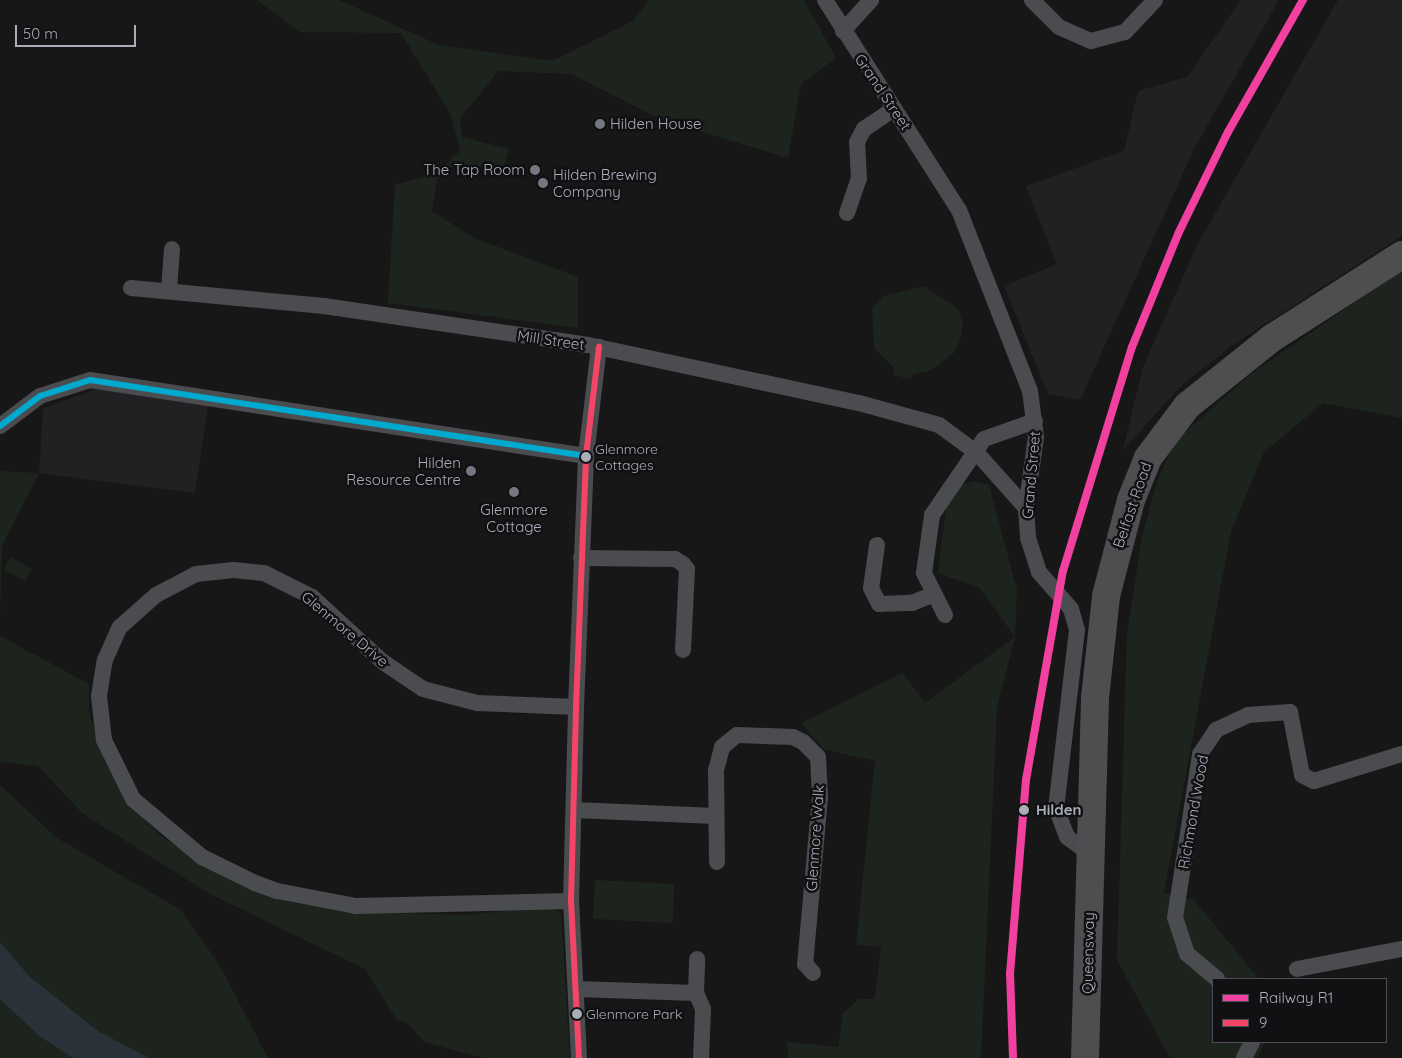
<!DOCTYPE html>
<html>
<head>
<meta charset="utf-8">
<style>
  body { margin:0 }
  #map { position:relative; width:1402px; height:1058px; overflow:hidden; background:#171717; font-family:Quicksand,sans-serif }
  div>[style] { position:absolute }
  .built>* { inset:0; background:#212123 }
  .green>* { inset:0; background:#1d241e }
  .water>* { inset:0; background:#2a3239 }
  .street>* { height:16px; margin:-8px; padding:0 8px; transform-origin:8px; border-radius:8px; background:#4b4c50 }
  .highway>* { height:28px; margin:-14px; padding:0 14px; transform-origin:14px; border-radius:14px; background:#4e4e51 }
  .bus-1>* { height:6px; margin:-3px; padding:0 3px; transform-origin:3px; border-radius:3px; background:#f34667 }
  .bus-2>* { height:6px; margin:-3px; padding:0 3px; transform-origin:3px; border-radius:3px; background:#00a9ce }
  .rail-1>* { height:8px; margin:-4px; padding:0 4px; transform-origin:4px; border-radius:4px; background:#f240a1 }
  .dots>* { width:14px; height:14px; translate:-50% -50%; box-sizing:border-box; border:2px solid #111113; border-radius:50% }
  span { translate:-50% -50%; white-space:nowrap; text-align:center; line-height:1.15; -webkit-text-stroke:5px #111113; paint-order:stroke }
  .bus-label { font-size:14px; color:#a8adb8 }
  .left { translate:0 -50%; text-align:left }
  .street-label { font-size:15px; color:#a8adb8 }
  .poi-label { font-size:15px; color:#a8adb8 }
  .right { translate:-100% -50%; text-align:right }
  .stop-label { font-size:15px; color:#a8adb8; font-weight:700 }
  .legend { position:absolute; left:1212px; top:978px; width:175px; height:65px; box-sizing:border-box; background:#111113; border:1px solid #4d4f55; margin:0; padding:6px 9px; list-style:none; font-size:15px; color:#a8adb8 }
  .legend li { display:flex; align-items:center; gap:10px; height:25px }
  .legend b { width:25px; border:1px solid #4d4f55 }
  .scale { position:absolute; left:15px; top:25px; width:121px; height:22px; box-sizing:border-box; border:2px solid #a8adb8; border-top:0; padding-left:6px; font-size:15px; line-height:18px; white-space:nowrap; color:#a8adb8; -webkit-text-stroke:4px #111113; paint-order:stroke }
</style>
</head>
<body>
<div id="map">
  <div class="built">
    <div style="clip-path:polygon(1241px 0,1279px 0,1195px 147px,1080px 400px,1048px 394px,1004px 286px,1057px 264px,1026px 186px,1124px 151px,1138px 91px,1187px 77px)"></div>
    <div style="clip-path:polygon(1338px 0,1402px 0,1402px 236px,1234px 344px,1182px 385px,1123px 450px,1143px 367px,1197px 245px)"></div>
    <div style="clip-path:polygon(97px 389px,208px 406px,195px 493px,39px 473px,43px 408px)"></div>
  </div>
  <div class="green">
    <div style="clip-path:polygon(257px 0,339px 0,439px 45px,552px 61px,633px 21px,649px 0,804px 0,836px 58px,801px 84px,788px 158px,660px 119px,571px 74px,498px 71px,460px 119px,462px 137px,509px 149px,503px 171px,456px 165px,437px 179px,432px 211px,474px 238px,578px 277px,578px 328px,388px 303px,395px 185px,435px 174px,460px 151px,451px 115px,401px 33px,300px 32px)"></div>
    <div style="clip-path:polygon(1402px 270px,1402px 418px,1323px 403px,1264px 452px,1231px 531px,1164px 893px,1194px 900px,1259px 979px,1213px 979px,1213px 1042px,1265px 1042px,1257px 1058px,1170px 1058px,1117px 960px,1127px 633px,1142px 537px,1157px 481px,1175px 441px,1252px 373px)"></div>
    <div style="clip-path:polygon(924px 286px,958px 309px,963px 324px,960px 340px,954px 353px,931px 370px,913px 374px,911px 379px,893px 375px,894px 368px,874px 348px,872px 308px,883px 296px)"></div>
    <div style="clip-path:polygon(0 471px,39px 473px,2px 546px,0 614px)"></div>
    <div style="clip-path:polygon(974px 481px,989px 485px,1017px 590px,1015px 637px,997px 707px,981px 1058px,788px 1058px,787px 1042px,838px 1047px,843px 1013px,859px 999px,875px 999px,881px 947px,856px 945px,875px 761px,823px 749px,801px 723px,903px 673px,925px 703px,1015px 637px,980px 588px,938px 573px,947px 502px,956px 487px)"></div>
    <div style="clip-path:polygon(10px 557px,32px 569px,25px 581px,4px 570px)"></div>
    <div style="clip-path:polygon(0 636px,89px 684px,89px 712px,105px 761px,129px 804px,161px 836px,237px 884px,289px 902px,350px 912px,467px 915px,543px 907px,561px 912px,570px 1058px,484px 1058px,424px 1042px,409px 1024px,397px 1020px,365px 969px,208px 893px,82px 813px,38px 766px,0 762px)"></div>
    <div style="clip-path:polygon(0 785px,57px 838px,181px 910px,220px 966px,268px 1058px,149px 1058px,98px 1031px,29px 976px,0 942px)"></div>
    <div style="clip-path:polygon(595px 880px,674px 884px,673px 923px,593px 919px)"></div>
    <div style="clip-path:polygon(0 999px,39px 1036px,73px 1058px,0 1058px)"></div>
  </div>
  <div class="water">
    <div style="clip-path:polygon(0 942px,29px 976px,98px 1031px,149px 1058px,73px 1058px,39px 1036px,0 999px)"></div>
  </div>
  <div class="street">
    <div style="left:825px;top:0;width:249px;rotate:57.5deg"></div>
    <div style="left:959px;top:210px;width:194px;rotate:68.6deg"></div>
    <div style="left:1030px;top:391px;width:46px;rotate:82.6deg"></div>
    <div style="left:1036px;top:437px;width:72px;rotate:98deg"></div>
    <div style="left:1026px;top:508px;width:30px;rotate:86deg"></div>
    <div style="left:1028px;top:538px;width:36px;rotate:72deg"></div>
    <div style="left:1039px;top:572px;width:49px;rotate:49.1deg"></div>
    <div style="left:1071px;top:609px;width:22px;rotate:74deg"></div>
    <div style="left:1077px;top:630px;width:179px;rotate:96.7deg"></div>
    <div style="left:1056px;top:808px;width:31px;rotate:69deg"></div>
    <div style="left:1067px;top:837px;width:19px;rotate:36deg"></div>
    <div style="left:1082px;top:848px;width:9px"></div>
    <div style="left:1032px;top:0;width:38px;rotate:45deg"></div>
    <div style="left:1059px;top:27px;width:35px;rotate:24deg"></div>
    <div style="left:1091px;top:41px;width:35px;rotate:-15deg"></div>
    <div style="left:1125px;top:32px;width:44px;rotate:-46.8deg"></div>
    <div style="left:843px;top:31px;width:42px;rotate:-47.9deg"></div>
    <div style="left:847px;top:213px;width:36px;rotate:-71deg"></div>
    <div style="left:859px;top:179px;width:37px;rotate:-93deg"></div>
    <div style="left:857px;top:142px;width:15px;rotate:-62deg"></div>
    <div style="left:864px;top:129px;width:36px;rotate:-34deg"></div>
    <div style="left:131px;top:288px;width:194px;rotate:5.3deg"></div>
    <div style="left:324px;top:306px;width:267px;rotate:8.4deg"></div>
    <div style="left:588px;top:345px;width:277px;rotate:12.1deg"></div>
    <div style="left:859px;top:403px;width:83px;rotate:15.4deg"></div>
    <div style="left:939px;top:425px;width:47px;rotate:36.4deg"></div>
    <div style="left:977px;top:453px;width:74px;rotate:48.3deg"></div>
    <div style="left:169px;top:290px;width:41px;rotate:-85.8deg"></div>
    <div style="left:0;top:426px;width:50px;rotate:-36.9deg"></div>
    <div style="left:40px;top:396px;width:52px;rotate:-17.7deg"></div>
    <div style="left:90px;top:380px;width:502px;rotate:8.71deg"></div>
    <div style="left:877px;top:545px;width:43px;rotate:97.9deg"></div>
    <div style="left:871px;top:588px;width:18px;rotate:63deg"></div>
    <div style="left:879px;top:604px;width:33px;rotate:-2deg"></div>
    <div style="left:912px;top:603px;width:22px;rotate:-22deg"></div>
    <div style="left:581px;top:558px;width:94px;rotate:0.6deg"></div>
    <div style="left:675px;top:559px;width:9px;rotate:32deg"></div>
    <div style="left:683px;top:564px;width:6px;rotate:51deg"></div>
    <div style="left:687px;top:569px;width:81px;rotate:92.8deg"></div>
    <div style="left:945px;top:615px;width:47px;rotate:-116.6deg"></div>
    <div style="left:924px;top:573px;width:59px;rotate:-82.1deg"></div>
    <div style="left:932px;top:515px;width:92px;rotate:-55.6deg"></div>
    <div style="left:984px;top:439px;width:54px;rotate:-19.4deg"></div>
    <div style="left:574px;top:810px;width:142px;rotate:2.4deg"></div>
    <div style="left:717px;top:862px;width:92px;rotate:-90.6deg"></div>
    <div style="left:716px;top:770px;width:24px;rotate:-75deg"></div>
    <div style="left:722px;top:747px;width:19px;rotate:-39deg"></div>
    <div style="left:737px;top:735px;width:56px;rotate:2deg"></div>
    <div style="left:793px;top:737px;width:11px;rotate:27deg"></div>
    <div style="left:803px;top:742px;width:21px;rotate:45deg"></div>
    <div style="left:818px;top:757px;width:40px;rotate:87.1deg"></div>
    <div style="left:820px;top:797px;width:168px;rotate:95.1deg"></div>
    <div style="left:805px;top:964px;width:12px;rotate:48deg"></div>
    <div style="left:571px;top:901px;width:215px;rotate:178.7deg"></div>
    <div style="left:356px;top:906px;width:80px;rotate:-169.2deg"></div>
    <div style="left:277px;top:891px;width:23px;rotate:-160deg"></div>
    <div style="left:255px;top:883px;width:59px;rotate:-153.9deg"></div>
    <div style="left:202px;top:857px;width:90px;rotate:-140deg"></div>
    <div style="left:133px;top:799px;width:66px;rotate:-116.2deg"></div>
    <div style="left:104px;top:740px;width:44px;rotate:-96.5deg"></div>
    <div style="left:99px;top:696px;width:36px;rotate:-81deg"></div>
    <div style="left:105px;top:660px;width:36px;rotate:-66deg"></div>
    <div style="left:120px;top:627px;width:48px;rotate:-41.6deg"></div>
    <div style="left:156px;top:595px;width:45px;rotate:-27.7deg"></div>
    <div style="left:196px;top:574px;width:38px;rotate:-6deg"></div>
    <div style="left:234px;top:570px;width:30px;rotate:6deg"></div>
    <div style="left:264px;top:573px;width:54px;rotate:26.6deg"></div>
    <div style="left:312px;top:597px;width:96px;rotate:42.5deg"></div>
    <div style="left:383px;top:662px;width:48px;rotate:34deg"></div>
    <div style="left:423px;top:689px;width:56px;rotate:14.5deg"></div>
    <div style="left:477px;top:703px;width:99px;rotate:2.3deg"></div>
    <div style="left:1297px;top:969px;width:107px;rotate:-10.8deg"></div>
    <div style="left:1217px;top:979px;width:39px;rotate:-140deg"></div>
    <div style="left:1187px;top:954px;width:38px;rotate:-108deg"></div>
    <div style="left:1175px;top:918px;width:166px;rotate:-81.3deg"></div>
    <div style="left:1200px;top:754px;width:29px;rotate:-56deg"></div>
    <div style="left:1216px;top:730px;width:35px;rotate:-25deg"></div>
    <div style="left:1248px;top:715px;width:42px;rotate:-4.1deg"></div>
    <div style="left:1290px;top:712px;width:64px;rotate:79.2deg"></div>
    <div style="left:1302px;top:775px;width:13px;rotate:27deg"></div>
    <div style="left:1314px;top:781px;width:92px;rotate:-17.1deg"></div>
    <div style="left:577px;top:989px;width:119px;rotate:1.9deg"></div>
    <div style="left:696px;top:993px;width:17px;rotate:66deg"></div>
    <div style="left:703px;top:1009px;width:49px;rotate:92.3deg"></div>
    <div style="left:696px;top:993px;width:34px;rotate:-88deg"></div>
    <div style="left:579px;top:1058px;width:157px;rotate:-92.9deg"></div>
    <div style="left:571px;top:901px;width:194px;rotate:-88.5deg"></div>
    <div style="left:576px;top:707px;width:251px;rotate:-87.7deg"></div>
    <div style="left:586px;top:456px;width:110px;rotate:-83.2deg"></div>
    <div style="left:1244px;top:1058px;width:18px;rotate:-63deg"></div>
  </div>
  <div class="highway">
    <div style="left:1085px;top:1058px;width:360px;rotate:-88.4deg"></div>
    <div style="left:1095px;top:698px;width:103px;rotate:-83.8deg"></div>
    <div style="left:1106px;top:596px;width:99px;rotate:-75.4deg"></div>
    <div style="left:1131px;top:500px;width:45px;rotate:-68deg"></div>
    <div style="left:1148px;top:458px;width:65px;rotate:-53.1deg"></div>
    <div style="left:1187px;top:406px;width:109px;rotate:-38.7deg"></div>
    <div style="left:1272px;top:338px;width:154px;rotate:-32.6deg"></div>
  </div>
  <div class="bus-1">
    <div style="left:579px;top:1058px;width:157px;rotate:-92.9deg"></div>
    <div style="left:571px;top:901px;width:194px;rotate:-88.5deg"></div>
    <div style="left:576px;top:707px;width:251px;rotate:-87.7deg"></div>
    <div style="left:586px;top:456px;width:110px;rotate:-83.2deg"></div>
  </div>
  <div class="bus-2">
    <div style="left:0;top:426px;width:50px;rotate:-36.9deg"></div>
    <div style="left:40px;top:396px;width:52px;rotate:-17.7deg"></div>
    <div style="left:90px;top:380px;width:502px;rotate:8.71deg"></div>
  </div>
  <div class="rail-1">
    <div style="left:1013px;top:1058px;width:84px;rotate:-92deg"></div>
    <div style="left:1010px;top:974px;width:195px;rotate:-85.3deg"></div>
    <div style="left:1026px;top:780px;width:212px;rotate:-80deg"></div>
    <div style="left:1063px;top:571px;width:234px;rotate:-72.9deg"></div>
    <div style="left:1132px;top:347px;width:124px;rotate:-67.8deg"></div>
    <div style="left:1179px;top:232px;width:111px;rotate:-63.9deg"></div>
    <div style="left:1228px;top:132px;width:152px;rotate:-60.4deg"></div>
  </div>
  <div class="dots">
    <div style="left:600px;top:124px;background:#757880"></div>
    <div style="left:535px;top:170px;background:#757880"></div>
    <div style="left:543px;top:183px;background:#757880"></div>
    <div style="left:586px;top:457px;background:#a8adb8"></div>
    <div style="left:471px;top:471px;background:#757880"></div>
    <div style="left:514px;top:492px;background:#757880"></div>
    <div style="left:1024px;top:810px;background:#a8adb8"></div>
    <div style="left:577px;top:1014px;background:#a8adb8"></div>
  </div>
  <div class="bus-label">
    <span class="left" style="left:595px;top:457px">Glenmore<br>Cottages</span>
    <span class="left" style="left:586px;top:1014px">Glenmore Park</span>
  </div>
  <div class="street-label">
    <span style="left:883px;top:92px;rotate:56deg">Grand Street</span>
    <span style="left:551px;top:340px;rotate:8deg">Mill Street</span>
    <span style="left:1031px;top:475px;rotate:-85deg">Grand Street</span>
    <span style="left:1132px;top:505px;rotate:-71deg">Belfast Road</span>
    <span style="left:345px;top:629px;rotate:40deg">Glenmore Drive</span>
    <span style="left:1193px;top:812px;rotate:-80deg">Richmond Wood</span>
    <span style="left:815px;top:838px;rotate:-86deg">Glenmore Walk</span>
    <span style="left:1088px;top:953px;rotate:-89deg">Queensway</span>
  </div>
  <div class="poi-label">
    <span class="left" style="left:610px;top:124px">Hilden House</span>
    <span class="right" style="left:525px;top:170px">The Tap Room</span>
    <span class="left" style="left:553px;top:183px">Hilden Brewing<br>Company</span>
    <span class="right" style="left:461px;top:471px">Hilden<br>Resource Centre</span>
    <span style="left:514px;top:518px">Glenmore<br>Cottage</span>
  </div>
  <div class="stop-label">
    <span class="left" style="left:1036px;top:810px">Hilden</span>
  </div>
  <ul class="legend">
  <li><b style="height:6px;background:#f240a1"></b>Railway R1</li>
  <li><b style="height:6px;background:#f34667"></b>9</li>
  </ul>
  <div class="scale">50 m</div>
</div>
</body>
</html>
